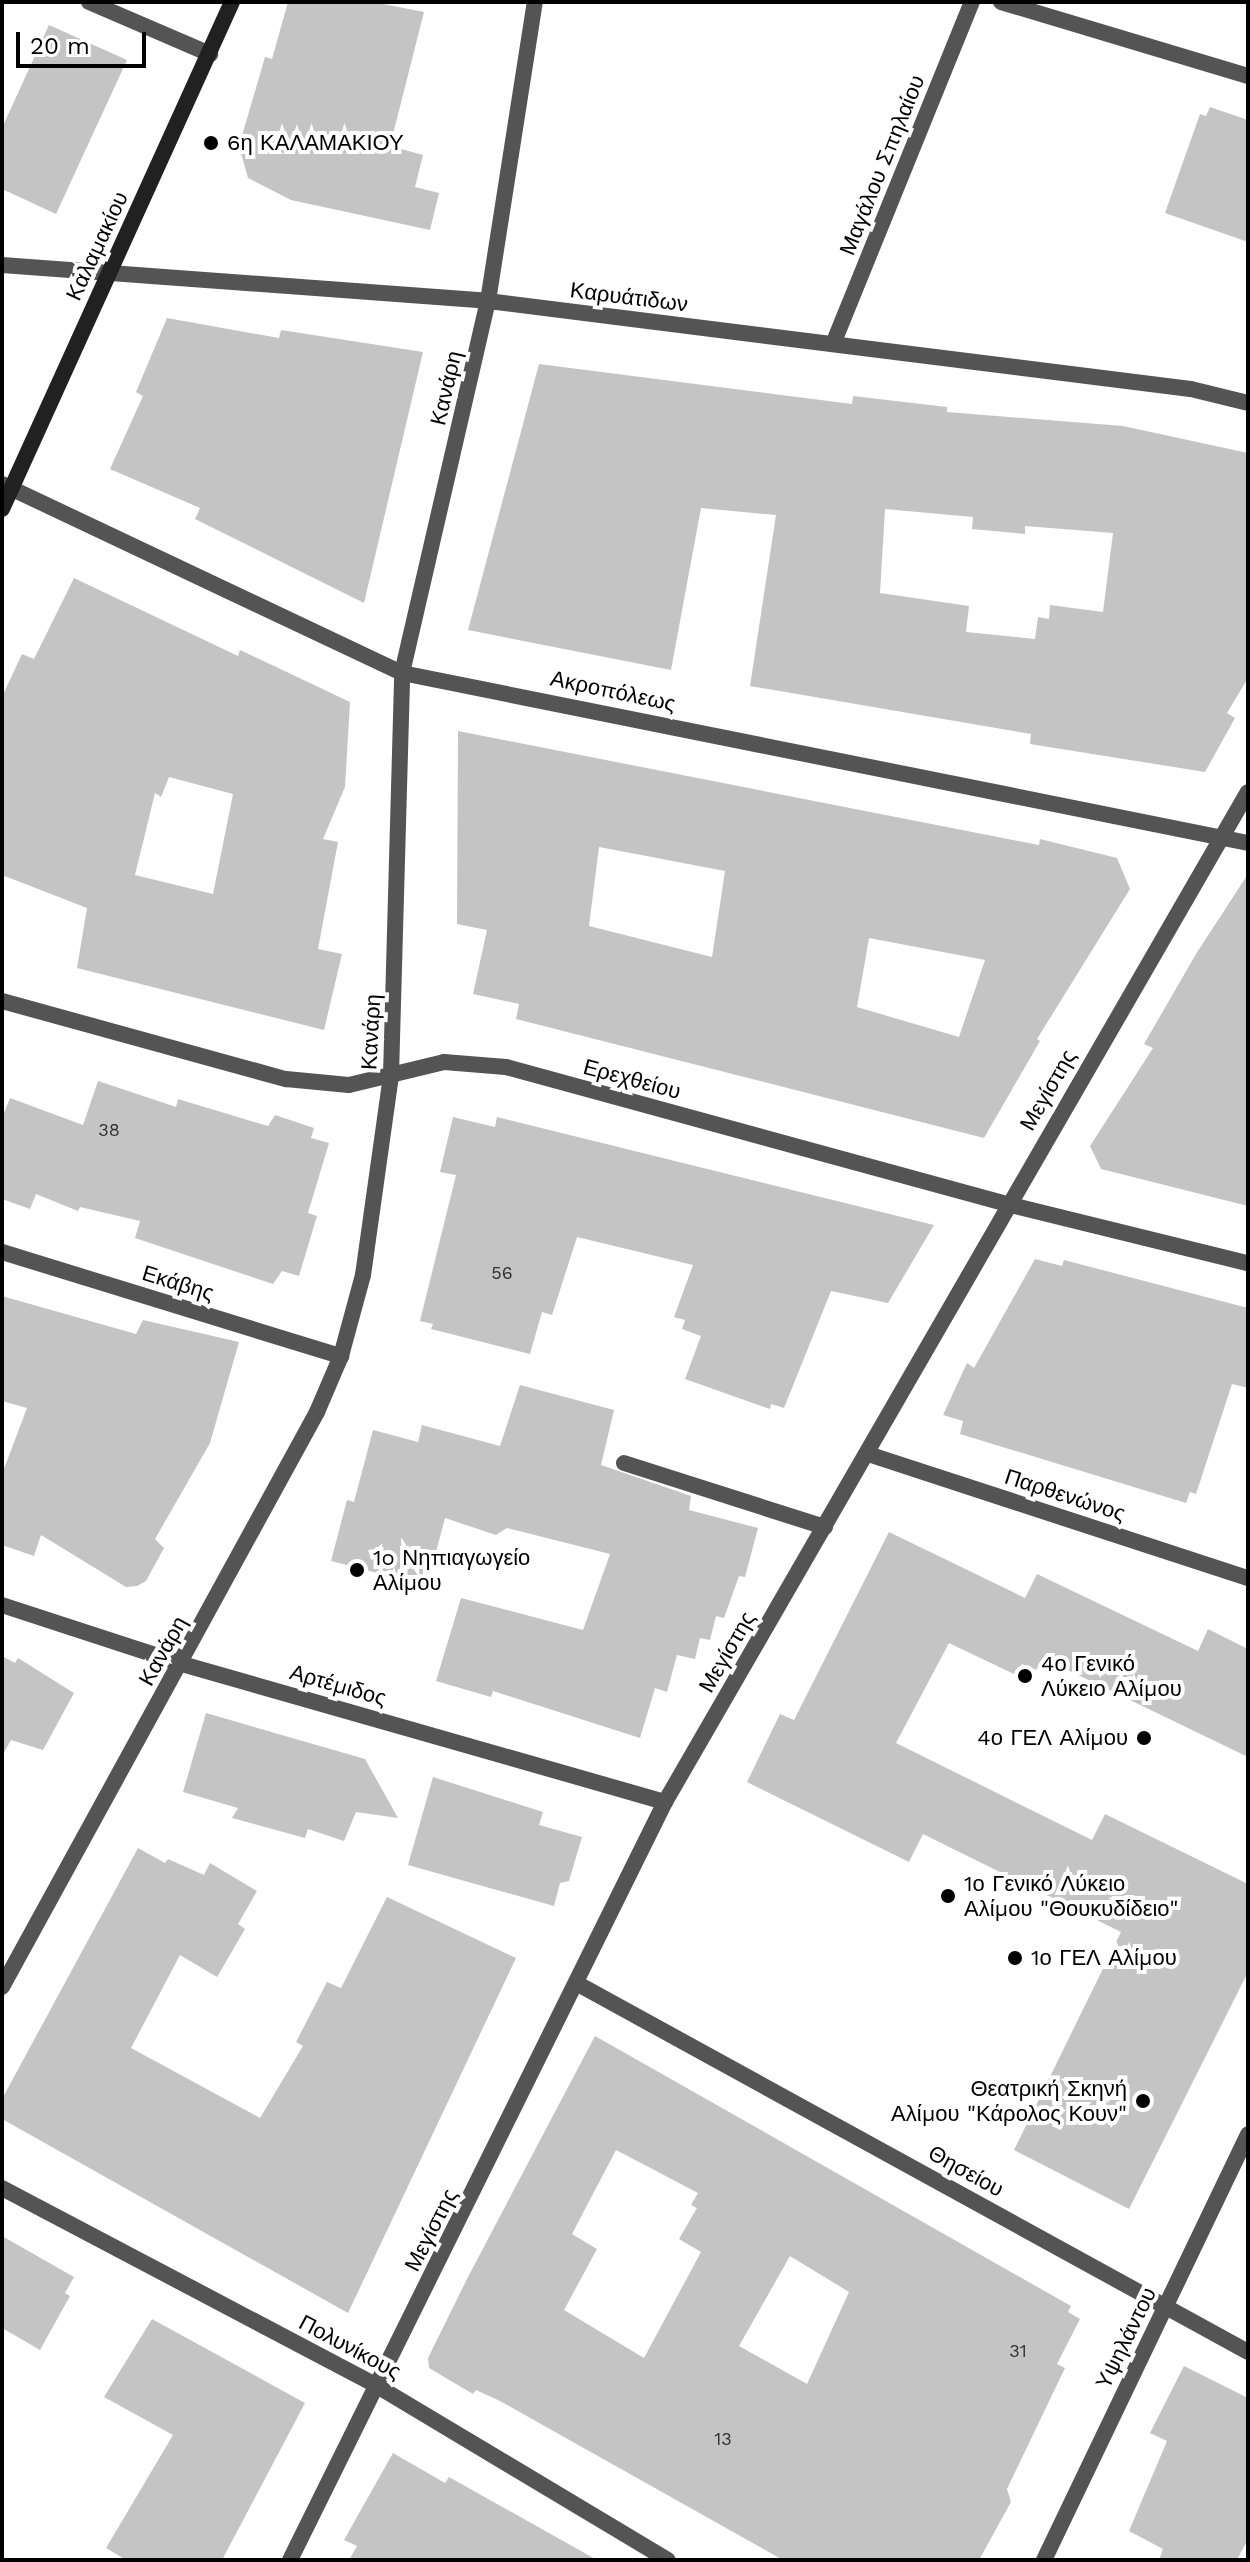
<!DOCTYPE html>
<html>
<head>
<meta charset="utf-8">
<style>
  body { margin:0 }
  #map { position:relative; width:1250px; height:2562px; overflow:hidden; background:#fff; font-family:"Work Sans",sans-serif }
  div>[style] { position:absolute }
  .building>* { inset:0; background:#c4c4c4 }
  .lane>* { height:16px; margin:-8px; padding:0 8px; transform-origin:8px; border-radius:8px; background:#545454 }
  .street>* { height:16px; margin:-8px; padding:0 8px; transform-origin:8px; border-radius:8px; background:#545454 }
  .secondary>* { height:16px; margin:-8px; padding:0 8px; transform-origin:8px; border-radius:8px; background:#212121 }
  .dots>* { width:22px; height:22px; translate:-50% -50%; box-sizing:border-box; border:4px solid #fff; border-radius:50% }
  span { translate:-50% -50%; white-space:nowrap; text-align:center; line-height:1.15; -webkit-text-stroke:8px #fff; paint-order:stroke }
  .number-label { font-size:18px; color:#313131 }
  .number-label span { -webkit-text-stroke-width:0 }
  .poi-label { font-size:22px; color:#000 }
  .left { translate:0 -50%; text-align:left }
  .right { translate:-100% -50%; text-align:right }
  .street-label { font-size:22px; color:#000 }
  .frame { position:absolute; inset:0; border:4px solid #000; pointer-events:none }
  .scale { position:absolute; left:16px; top:32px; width:130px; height:36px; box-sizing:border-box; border:4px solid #000; border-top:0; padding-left:10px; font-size:24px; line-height:28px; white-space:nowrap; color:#000; -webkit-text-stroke:6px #fff; paint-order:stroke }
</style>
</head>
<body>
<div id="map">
  <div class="building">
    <div style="clip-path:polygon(288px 2px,373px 2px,424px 12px,390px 146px,423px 155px,415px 187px,439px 193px,430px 230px,291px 200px,248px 178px,239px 146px,265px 57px,272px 59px)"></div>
    <div style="clip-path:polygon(49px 25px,127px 60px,56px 214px,2px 189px,2px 128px)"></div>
    <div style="clip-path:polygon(1210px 107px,1248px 120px,1248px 242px,1165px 213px,1200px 114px,1206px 116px)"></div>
    <div style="clip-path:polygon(167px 318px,279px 338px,281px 330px,423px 352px,364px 603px,195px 519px,200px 508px,110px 469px,143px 396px,136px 392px)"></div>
    <div style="clip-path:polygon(evenodd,539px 364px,852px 404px,853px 396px,947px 407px,947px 412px,1123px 426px,1248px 453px,1248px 678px,1227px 713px,1235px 718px,1205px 772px,1030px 744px,1031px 734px,750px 686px,776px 515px,701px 508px,671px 670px,468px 630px,539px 364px,885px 509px,973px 517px,972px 529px,1025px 534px,1025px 526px,1113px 533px,1103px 612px,1050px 605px,1049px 619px,1038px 617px,1035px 639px,966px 632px,969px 606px,880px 593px,885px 509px)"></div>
    <div style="clip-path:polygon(evenodd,74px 578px,238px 656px,240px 650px,350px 702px,345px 787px,323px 839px,338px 842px,318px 949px,342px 954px,324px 1030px,77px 968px,87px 908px,2px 875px,2px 697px,22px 654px,34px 659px,74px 578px,169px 777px,233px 794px,213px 894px,135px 875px,155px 793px,161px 797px,169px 777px)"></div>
    <div style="clip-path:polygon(evenodd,458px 731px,1039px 845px,1040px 839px,1117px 858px,1130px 889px,1037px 1039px,1040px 1041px,984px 1138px,516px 1019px,519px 1004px,473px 994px,487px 930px,457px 924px,458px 731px,599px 847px,725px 871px,712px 957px,589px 926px,599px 847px,458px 731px,869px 938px,985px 960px,959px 1037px,857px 1007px,869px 938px)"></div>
    <div style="clip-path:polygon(1248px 874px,1248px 1206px,1101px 1169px,1090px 1146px,1153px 1048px,1144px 1044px,1196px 954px)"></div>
    <div style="clip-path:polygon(98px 1081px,176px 1107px,178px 1099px,268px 1126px,275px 1115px,314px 1128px,311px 1138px,329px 1143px,308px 1213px,317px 1216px,299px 1276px,282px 1271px,273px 1284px,135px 1238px,140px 1221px,80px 1207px,78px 1211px,36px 1194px,30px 1209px,2px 1199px,2px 1118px,10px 1098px,83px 1125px)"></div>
    <div style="clip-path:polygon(453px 1117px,495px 1127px,497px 1117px,934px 1225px,888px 1303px,831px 1291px,784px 1408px,771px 1404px,770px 1409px,685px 1379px,701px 1336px,682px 1329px,685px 1320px,674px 1317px,693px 1265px,577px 1237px,552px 1315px,542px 1312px,530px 1354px,431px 1329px,433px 1324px,420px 1321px,456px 1175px,440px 1172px)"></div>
    <div style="clip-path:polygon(1035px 1259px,1062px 1266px,1064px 1260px,1248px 1308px,1248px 1388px,1232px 1384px,1196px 1494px,1190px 1492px,1186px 1503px,960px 1434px,963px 1421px,943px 1415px,967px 1363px,974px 1368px)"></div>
    <div style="clip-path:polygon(2px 1296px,136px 1334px,143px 1320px,239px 1342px,210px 1443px,155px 1539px,164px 1548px,146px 1581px,137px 1586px,126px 1587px,41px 1535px,34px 1556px,2px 1545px,2px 1474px,27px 1408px,2px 1401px)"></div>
    <div style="clip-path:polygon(520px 1385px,614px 1410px,601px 1465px,691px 1496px,689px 1510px,758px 1528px,745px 1577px,739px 1576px,724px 1618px,716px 1616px,710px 1640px,700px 1638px,695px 1659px,677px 1655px,667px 1692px,655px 1688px,640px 1738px,493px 1691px,491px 1697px,436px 1681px,461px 1598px,583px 1630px,610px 1554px,507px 1528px,496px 1535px,445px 1518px,427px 1586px,331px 1561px,347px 1500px,354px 1502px,373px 1430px,418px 1442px,422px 1425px,500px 1446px)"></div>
    <div style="clip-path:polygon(889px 1532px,1025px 1598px,1037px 1574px,1198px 1651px,1208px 1629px,1248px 1649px,1248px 1757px,1045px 1659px,1039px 1671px,1022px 1664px,1016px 1675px,949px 1643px,896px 1743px,1092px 1840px,1105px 1814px,1248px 1884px,1248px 1972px,1129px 2209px,1014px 2150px,1121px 1932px,923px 1834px,909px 1862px,747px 1782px,780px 1714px,794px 1720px)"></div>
    <div style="clip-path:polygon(2px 1656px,15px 1663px,18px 1658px,74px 1693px,43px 1750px,11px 1740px,2px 1756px)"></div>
    <div style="clip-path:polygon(206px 1713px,365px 1759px,398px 1818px,356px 1812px,344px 1841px,308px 1829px,305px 1838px,232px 1818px,238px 1808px,183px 1792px)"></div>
    <div style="clip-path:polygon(433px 1777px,543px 1812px,539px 1825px,582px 1837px,569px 1881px,560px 1883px,554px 1906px,408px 1865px)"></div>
    <div style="clip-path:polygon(138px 1848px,165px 1863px,168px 1859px,204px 1875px,210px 1863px,257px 1891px,238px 1924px,245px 1929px,217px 1977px,180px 1955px,131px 2048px,260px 2118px,303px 2046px,296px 2042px,327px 1982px,341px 1988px,387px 1897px,516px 1958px,348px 2313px,2px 2119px,2px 2099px)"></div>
    <div style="clip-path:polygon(evenodd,595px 2036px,1071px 2306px,1068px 2312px,1080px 2319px,1057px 2364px,1065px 2368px,1007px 2489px,1011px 2502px,979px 2560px,783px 2560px,500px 2401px,476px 2390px,473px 2394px,429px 2368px,428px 2358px,468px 2277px,595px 2036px,616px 2150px,698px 2193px,691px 2205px,697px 2208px,679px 2239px,701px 2252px,644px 2358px,564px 2310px,597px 2249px,572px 2234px,616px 2150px,595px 2036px,790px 2256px,849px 2292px,807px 2384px,739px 2346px,790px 2256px)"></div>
    <div style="clip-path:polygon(2px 2236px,74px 2277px,65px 2293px,70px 2296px,40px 2350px,2px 2328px)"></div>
    <div style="clip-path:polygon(152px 2319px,305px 2403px,222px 2560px,126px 2560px,106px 2548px,173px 2435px,104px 2397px)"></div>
    <div style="clip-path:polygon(1184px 2366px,1248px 2398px,1248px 2539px,1237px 2560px,1159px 2560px,1163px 2549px,1129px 2531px,1167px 2441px,1150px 2433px)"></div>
    <div style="clip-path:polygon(393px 2453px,445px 2483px,449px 2477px,597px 2560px,349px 2560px,357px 2546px,344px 2540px)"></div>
  </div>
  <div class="lane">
    <div style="left:624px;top:1463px;width:211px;rotate:17.7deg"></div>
  </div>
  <div class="street">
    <div style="left:89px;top:2px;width:132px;rotate:23.3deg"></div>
    <div style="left:1001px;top:2px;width:258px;rotate:16.7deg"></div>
    <div style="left:2px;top:265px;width:487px;rotate:4.2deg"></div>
    <div style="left:488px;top:301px;width:708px;rotate:7.14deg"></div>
    <div style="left:1191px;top:389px;width:59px;rotate:13.8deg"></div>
    <div style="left:833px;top:344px;width:369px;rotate:-67.9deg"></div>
    <div style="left:2px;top:484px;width:442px;rotate:25.3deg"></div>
    <div style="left:402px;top:673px;width:863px;rotate:11.36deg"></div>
    <div style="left:2px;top:1001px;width:295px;rotate:15.4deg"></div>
    <div style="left:286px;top:1079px;width:63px;rotate:5.4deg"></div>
    <div style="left:349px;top:1085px;width:98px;rotate:-13.6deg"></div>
    <div style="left:444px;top:1062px;width:62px;rotate:4.6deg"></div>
    <div style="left:506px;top:1067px;width:519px;rotate:15.29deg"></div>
    <div style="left:1007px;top:1204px;width:248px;rotate:13.8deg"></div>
    <div style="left:2px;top:1252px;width:355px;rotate:17.1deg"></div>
    <div style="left:868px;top:1454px;width:400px;rotate:18.1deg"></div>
    <div style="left:2px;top:1605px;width:189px;rotate:18.1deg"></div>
    <div style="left:182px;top:1664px;width:502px;rotate:15.95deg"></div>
    <div style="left:578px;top:1984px;width:764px;rotate:28.78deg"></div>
    <div style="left:2px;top:1987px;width:656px;rotate:-61.28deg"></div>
    <div style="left:317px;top:1412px;width:61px;rotate:-66.8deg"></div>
    <div style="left:341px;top:1356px;width:84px;rotate:-74.8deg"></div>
    <div style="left:363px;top:1275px;width:202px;rotate:-82deg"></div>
    <div style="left:391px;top:1075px;width:402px;rotate:-88.4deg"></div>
    <div style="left:402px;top:673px;width:382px;rotate:-77deg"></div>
    <div style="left:488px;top:301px;width:303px;rotate:-81.1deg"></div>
    <div style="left:2px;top:2188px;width:424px;rotate:27.8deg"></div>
    <div style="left:377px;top:2386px;width:339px;rotate:30.9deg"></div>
    <div style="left:290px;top:2560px;width:846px;rotate:-63.68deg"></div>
    <div style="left:665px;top:1802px;width:1166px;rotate:-60.01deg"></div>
    <div style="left:1044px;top:2560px;width:472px;rotate:-64.4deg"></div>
  </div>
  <div class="secondary">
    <div style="left:2px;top:509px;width:557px;rotate:-65.6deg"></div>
  </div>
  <div class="dots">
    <div style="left:211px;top:143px;background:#000"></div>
    <div style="left:357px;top:1570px;background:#000"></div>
    <div style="left:1025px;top:1676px;background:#000"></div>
    <div style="left:1144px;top:1738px;background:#000"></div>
    <div style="left:948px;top:1896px;background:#000"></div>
    <div style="left:1015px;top:1958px;background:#000"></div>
    <div style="left:1143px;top:2101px;background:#000"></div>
  </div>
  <div class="number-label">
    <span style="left:109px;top:1130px">38</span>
    <span style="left:502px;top:1273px">56</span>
    <span style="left:1018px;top:2351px">31</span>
    <span style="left:723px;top:2439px">13</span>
  </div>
  <div class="poi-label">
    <span class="left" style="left:227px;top:143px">6η ΚΑΛΑΜΑΚΙΟΥ</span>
    <span class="left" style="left:373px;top:1570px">1o Νηπιαγωγείο<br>Αλίμου</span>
    <span class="left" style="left:1041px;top:1676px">4ο Γενικό<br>Λύκειο Αλίμου</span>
    <span class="right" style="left:1128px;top:1738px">4ο ΓΕΛ Αλίμου</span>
    <span class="left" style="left:964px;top:1896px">1ο Γενικό Λύκειο<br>Αλίμου "Θουκυδίδειο"</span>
    <span class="left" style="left:1031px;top:1958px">1ο ΓΕΛ Αλίμου</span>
    <span class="right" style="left:1127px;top:2101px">Θεατρική Σκηνή<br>Αλίμου "Κάρολος Κουν"</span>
  </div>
  <div class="street-label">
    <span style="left:882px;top:165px;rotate:-68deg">Μαγάλου Σπηλαίου</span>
    <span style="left:97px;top:246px;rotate:-65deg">Καλαμακίου</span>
    <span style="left:629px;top:297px;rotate:7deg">Καρυάτιδων</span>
    <span style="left:446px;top:388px;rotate:-77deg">Κανάρη</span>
    <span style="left:613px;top:691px;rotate:12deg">Ακροπόλεως</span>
    <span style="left:371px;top:1032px;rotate:-87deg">Κανάρη</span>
    <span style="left:632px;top:1079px;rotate:15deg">Ερεχθείου</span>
    <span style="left:1048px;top:1090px;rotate:-60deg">Μεγίστης</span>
    <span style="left:178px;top:1283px;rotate:17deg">Εκάβης</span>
    <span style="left:1065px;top:1495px;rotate:18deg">Παρθενώνος</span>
    <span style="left:163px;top:1651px;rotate:-61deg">Κανάρη</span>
    <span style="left:727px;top:1652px;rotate:-60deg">Μεγίστης</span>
    <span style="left:338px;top:1685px;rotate:16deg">Αρτέμιδος</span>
    <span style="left:966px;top:2171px;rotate:29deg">Θησείου</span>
    <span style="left:431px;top:2230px;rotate:-63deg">Μεγίστης</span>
    <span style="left:1126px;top:2338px;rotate:-64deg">Υψηλάντου</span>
    <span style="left:350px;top:2347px;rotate:28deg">Πολυνίκους</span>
  </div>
  <div class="frame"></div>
  <div class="scale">20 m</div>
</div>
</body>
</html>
